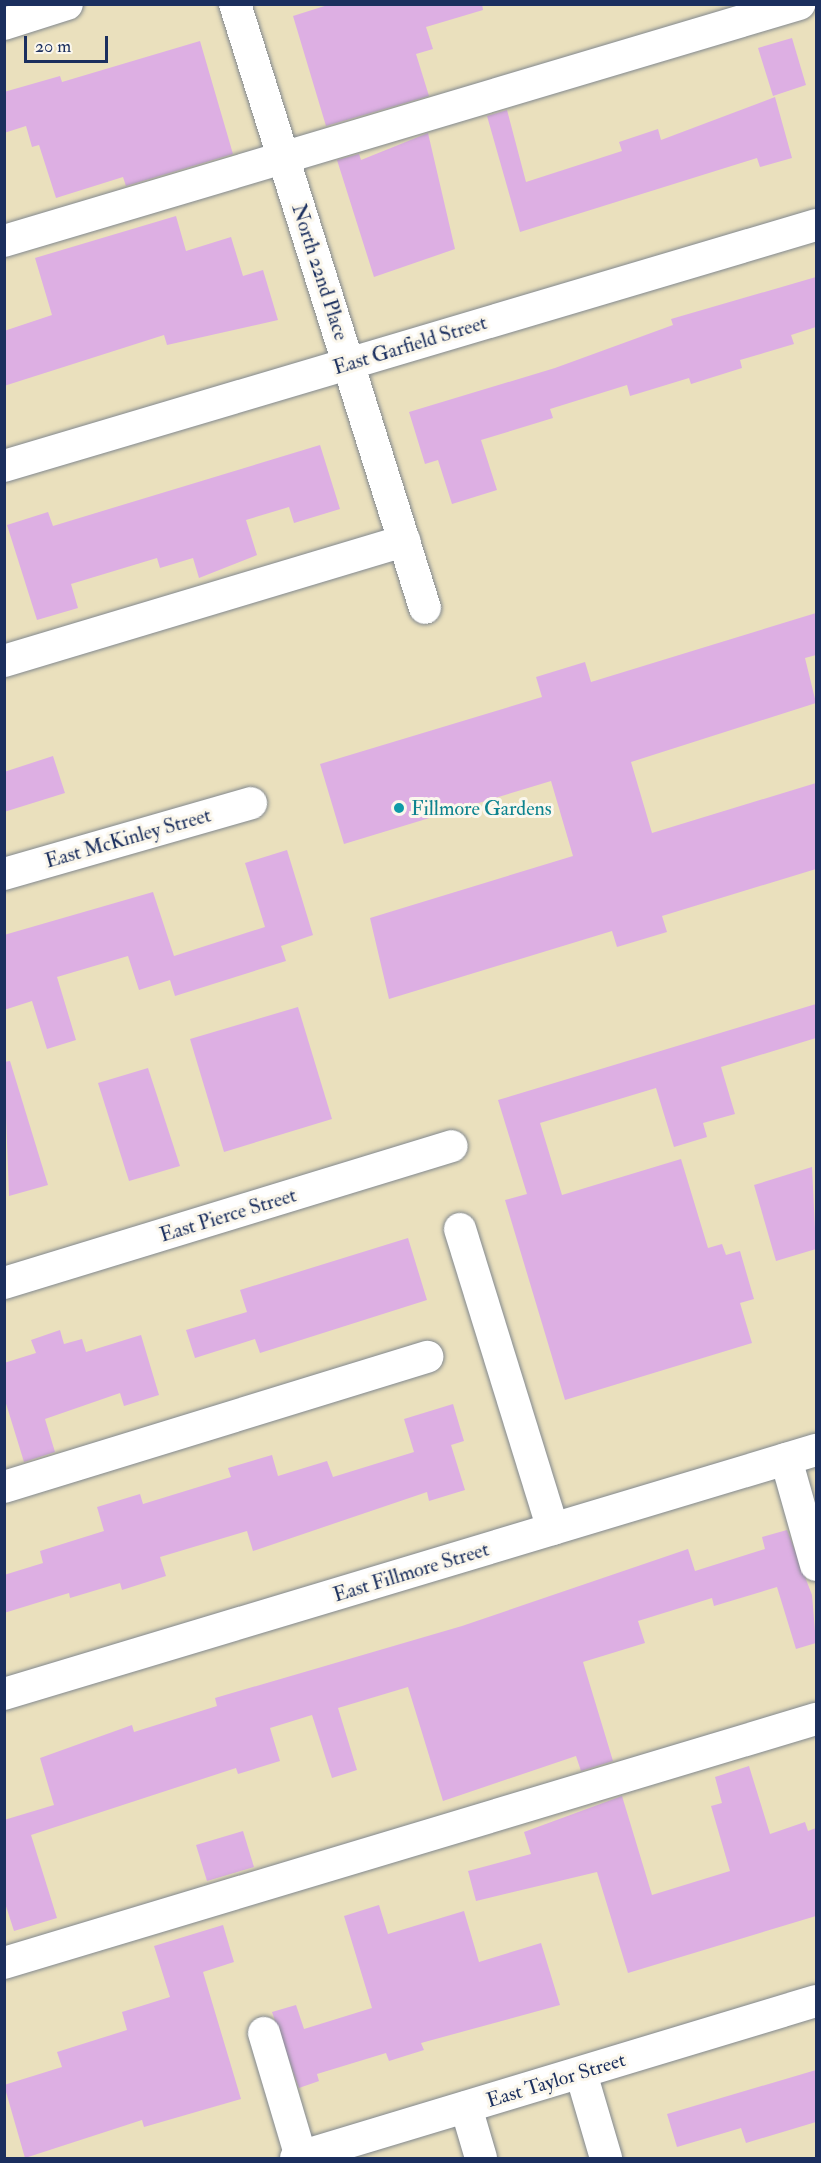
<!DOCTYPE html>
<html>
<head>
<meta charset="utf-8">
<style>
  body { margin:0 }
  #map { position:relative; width:821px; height:2163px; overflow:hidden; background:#eae0bd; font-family:"IM FELL Double Pica",serif }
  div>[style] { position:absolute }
  .building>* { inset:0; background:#ddafe3 }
  .roads { filter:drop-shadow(0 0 2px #82888e) drop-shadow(0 0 2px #82888e) }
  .minor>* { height:32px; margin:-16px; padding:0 16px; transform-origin:16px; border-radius:16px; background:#fff }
  .dots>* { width:16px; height:16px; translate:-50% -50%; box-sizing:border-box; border:3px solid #fbf7ec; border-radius:50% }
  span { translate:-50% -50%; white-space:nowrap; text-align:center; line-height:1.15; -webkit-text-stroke:6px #fbf7ec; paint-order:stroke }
  .street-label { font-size:20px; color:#1b2f5e }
  .culture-label { font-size:20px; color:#0d838f }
  .left { translate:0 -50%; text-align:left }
  .frame { position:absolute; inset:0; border:6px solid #1b2f5e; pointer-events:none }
  .scale { position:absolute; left:24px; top:36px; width:84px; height:27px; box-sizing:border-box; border:3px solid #1b2f5e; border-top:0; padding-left:8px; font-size:18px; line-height:21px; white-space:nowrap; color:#1b2f5e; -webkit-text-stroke:4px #fbf7ec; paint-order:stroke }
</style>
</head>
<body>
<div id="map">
  <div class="building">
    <div style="clip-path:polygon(331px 4px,482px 4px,483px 10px,426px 27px,433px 49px,416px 54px,429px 96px,326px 126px,293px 16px)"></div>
    <div style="clip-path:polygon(792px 38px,806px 85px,773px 96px,758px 48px)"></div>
    <div style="clip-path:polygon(200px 41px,233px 154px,126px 186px,123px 177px,56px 198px,39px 145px,32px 147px,26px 126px,4px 133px,4px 92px,60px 76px,62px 82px)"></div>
    <div style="clip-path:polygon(775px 97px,792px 158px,760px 167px,757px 158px,520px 232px,487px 116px,507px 110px,526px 182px,622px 151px,619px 142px,658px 129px,661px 140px)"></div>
    <div style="clip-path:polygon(428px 133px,455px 249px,374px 277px,337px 160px,359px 154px,361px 160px)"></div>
    <div style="clip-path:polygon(176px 216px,186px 251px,231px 237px,243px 276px,263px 270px,278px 320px,167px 345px,164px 335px,4px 386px,4px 331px,52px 315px,35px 258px)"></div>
    <div style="clip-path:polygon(816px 277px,816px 327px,791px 335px,794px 344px,740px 360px,742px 368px,691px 384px,689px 378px,630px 396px,627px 385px,550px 409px,553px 418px,481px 440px,497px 490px,452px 504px,438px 460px,425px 464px,409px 412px,555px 368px,673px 325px,671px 319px)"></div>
    <div style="clip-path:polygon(320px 445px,340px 509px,294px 523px,289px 507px,246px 520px,257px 555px,199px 578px,193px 558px,160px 568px,157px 558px,71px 584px,78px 608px,37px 620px,7px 525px,48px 512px,53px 526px)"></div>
    <div style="clip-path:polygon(816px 613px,816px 655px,805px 658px,816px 703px,631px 762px,652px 833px,816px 783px,816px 869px,662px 916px,667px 932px,617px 947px,612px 931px,389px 999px,370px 918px,573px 856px,551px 781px,344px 844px,320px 764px,542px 697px,536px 677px,585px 662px,591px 682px)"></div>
    <div style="clip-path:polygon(53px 756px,65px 793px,4px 812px,4px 772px)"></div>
    <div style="clip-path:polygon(287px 850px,313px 935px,281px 946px,286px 961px,175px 996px,170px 980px,139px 990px,128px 956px,57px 977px,76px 1040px,47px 1049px,32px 1001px,4px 1010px,4px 935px,153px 892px,174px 956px,265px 927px,245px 863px)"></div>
    <div style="clip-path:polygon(816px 1004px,816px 1038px,721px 1067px,735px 1114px,703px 1123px,707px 1137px,674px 1147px,656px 1088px,540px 1123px,562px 1195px,681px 1159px,708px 1248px,722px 1244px,726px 1255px,740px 1251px,754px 1299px,740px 1303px,752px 1343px,565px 1400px,505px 1200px,527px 1194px,498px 1100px)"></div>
    <div style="clip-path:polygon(298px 1007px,332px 1119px,224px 1152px,190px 1039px)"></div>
    <div style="clip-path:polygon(10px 1061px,48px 1185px,9px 1196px,4px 1062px)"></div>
    <div style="clip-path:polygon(148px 1068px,180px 1166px,129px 1181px,98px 1083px)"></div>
    <div style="clip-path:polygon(812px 1167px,816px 1249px,776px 1261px,754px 1185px)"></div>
    <div style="clip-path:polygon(408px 1238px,427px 1300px,260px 1353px,255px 1339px,195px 1358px,186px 1330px,247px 1312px,240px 1290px)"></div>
    <div style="clip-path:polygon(60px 1330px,64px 1344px,82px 1339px,86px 1352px,141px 1335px,159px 1395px,124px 1406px,120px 1393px,45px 1419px,55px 1452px,24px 1462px,4px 1397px,4px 1363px,36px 1353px,31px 1340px)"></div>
    <div style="clip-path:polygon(453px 1404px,464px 1441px,451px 1445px,465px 1490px,429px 1501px,427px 1492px,253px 1551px,247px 1531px,160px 1557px,166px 1576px,122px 1590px,120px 1583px,70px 1598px,69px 1593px,4px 1613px,4px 1575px,43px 1563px,40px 1551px,104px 1531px,97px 1507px,140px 1494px,143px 1504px,231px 1477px,228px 1468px,272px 1455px,278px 1476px,327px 1461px,333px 1477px,414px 1452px,404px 1419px)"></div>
    <div style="clip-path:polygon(787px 1530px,812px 1595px,816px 1643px,796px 1649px,777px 1587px,714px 1606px,712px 1598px,638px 1621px,645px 1643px,583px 1662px,613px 1761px,581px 1771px,576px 1756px,443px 1801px,408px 1687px,338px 1708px,357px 1770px,332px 1778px,312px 1715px,270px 1728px,280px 1761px,238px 1774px,236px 1768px,31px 1835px,57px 1918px,14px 1931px,4px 1900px,4px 1820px,54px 1805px,40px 1758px,132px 1725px,134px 1732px,217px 1706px,215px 1698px,462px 1626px,688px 1549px,695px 1571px,765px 1549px,762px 1537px)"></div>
    <div style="clip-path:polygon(749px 1766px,770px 1834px,805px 1822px,808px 1831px,816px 1828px,816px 1916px,628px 1973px,597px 1872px,476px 1901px,468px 1871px,531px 1854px,524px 1832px,622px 1796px,652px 1895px,730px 1871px,711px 1806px,722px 1803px,715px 1777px)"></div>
    <div style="clip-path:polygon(243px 1831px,254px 1867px,207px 1881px,196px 1845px)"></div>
    <div style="clip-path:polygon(379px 1905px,388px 1934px,464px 1911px,479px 1962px,541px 1943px,560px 2005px,421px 2043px,424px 2050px,389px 2061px,386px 2053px,317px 2074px,319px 2081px,299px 2088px,272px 2012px,296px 2005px,304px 2029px,372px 2008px,344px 1916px)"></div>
    <div style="clip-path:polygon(223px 1925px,234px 1962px,203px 1972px,241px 2099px,144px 2127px,142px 2120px,25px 2158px,4px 2085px,62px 2067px,57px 2052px,127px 2030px,122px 2012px,170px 1997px,154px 1946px)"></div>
    <div style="clip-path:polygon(816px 2070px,816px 2122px,746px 2143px,741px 2128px,677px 2147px,667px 2114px)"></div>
  </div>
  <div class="roads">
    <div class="minor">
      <div style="left:235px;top:4px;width:633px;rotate:72.54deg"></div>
      <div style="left:4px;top:24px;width:66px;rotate:-17.6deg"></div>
      <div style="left:4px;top:241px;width:830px;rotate:-16.6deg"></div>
      <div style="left:4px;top:466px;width:847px;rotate:-16.53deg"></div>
      <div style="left:4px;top:661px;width:418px;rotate:-16.7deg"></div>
      <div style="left:4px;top:874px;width:257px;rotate:-16deg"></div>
      <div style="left:460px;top:1229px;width:314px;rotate:72.8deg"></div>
      <div style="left:4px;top:1283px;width:468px;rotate:-17deg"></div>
      <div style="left:786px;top:1459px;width:110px;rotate:74.2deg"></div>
      <div style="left:4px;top:1487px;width:443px;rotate:-17.1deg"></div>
      <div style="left:4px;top:1694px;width:848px;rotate:-16.73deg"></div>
      <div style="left:4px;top:1963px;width:848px;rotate:-16.73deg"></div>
      <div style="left:264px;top:2033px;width:129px;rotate:73.4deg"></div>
      <div style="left:581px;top:2073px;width:89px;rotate:73.6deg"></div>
      <div style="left:466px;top:2107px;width:53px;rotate:73.6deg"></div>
      <div style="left:296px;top:2158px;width:543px;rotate:-16.8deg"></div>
    </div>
  </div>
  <div class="dots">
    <div style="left:399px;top:808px;background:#0f9aa8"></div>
  </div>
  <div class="street-label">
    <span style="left:320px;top:272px;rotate:72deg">North 22nd Place</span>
    <span style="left:410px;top:345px;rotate:-17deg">East Garfield Street</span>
    <span style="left:128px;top:838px;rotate:-16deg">East McKinley Street</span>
    <span style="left:228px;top:1215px;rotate:-17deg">East Pierce Street</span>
    <span style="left:411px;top:1572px;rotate:-17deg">East Fillmore Street</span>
    <span style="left:556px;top:2080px;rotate:-17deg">East Taylor Street</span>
  </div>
  <div class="culture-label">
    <span class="left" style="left:411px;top:808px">Fillmore Gardens</span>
  </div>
  <div class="frame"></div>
  <div class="scale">20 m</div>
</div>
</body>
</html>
